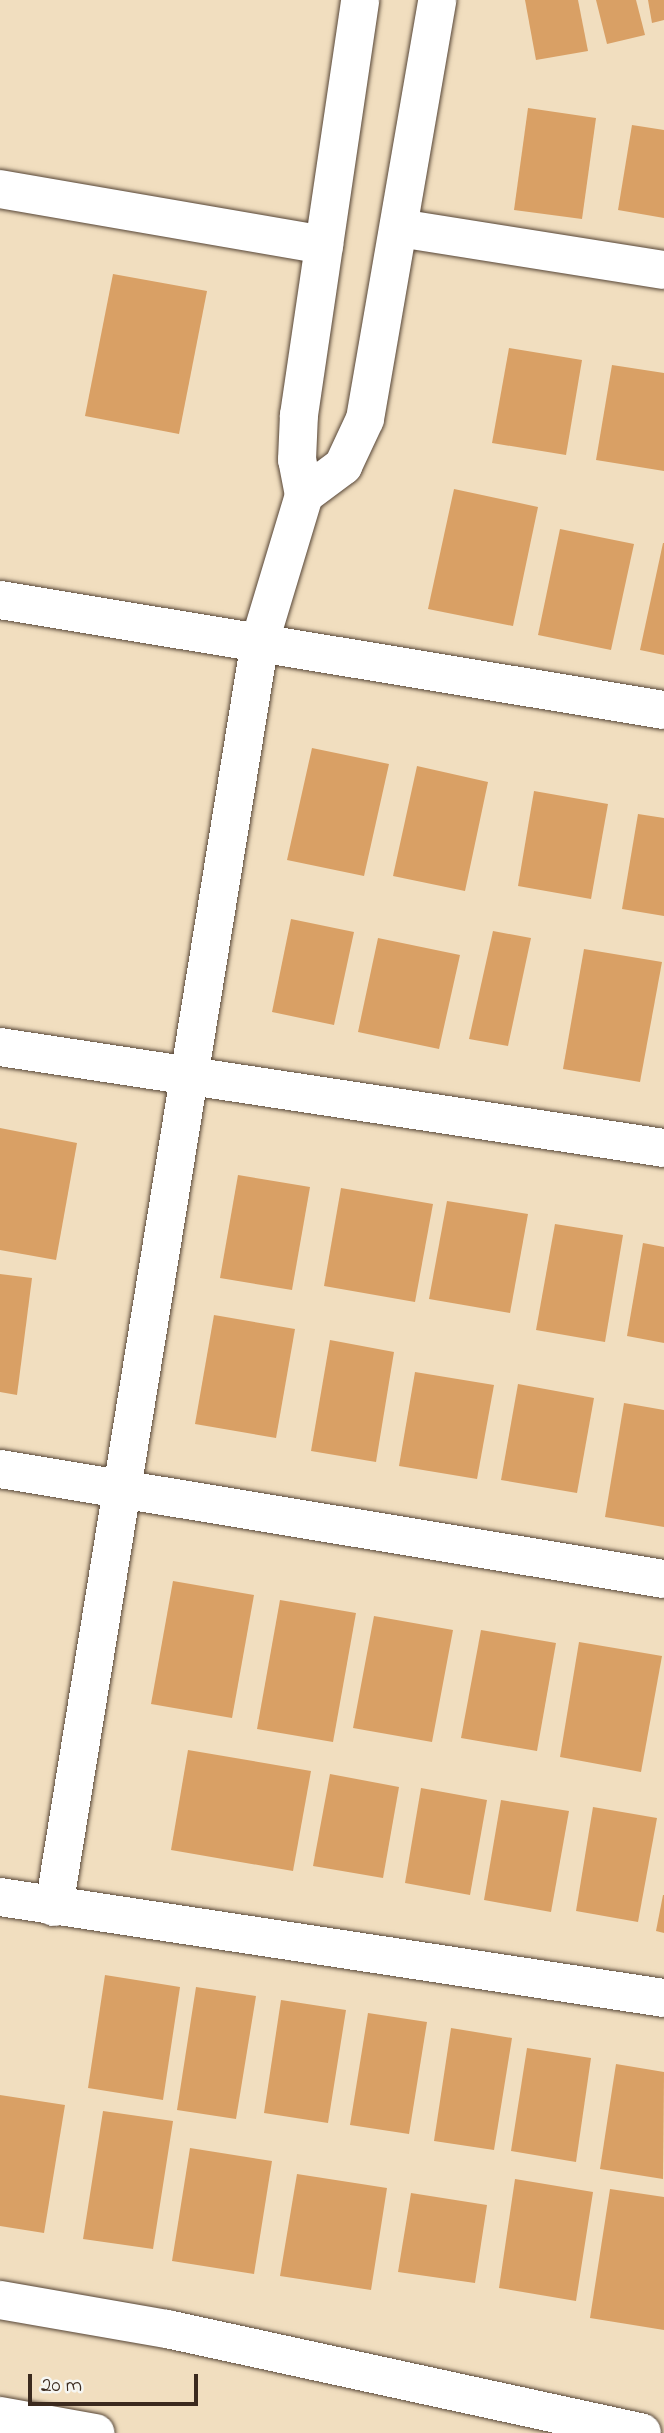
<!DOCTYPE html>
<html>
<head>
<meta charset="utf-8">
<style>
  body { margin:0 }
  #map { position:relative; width:664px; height:2433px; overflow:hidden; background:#f1debf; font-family:"Indie Flower",sans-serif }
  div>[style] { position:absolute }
  .building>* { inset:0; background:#d9a065 }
  .roads { filter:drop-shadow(0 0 2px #564536) drop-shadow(0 0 2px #564536) }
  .minor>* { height:38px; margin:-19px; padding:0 19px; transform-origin:19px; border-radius:19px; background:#fff }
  span { translate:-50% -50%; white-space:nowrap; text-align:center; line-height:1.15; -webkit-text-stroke:5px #f6f6f2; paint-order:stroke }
  .scale { position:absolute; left:28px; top:2374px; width:170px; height:32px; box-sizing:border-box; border:4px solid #3b2a1e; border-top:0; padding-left:9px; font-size:21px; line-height:24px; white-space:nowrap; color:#3b2a1e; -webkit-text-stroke:5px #f6f6f2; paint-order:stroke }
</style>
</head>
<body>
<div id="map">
  <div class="building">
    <div style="clip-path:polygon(525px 0,578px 0,588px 51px,536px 60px)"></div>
    <div style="clip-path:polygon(596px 0,636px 0,645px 35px,607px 44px)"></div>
    <div style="clip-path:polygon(648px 0,664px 0,664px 20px,652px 23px)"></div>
    <div style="clip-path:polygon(528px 108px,596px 118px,582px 219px,514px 210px)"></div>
    <div style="clip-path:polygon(632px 125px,664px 130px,664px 218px,618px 210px)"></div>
    <div style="clip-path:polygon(113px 274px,207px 291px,179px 434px,85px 416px)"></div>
    <div style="clip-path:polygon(509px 348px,582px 360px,566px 455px,492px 443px)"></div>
    <div style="clip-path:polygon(612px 365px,664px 373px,664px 471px,596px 460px)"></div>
    <div style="clip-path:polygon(454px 489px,538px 507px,513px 626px,428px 609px)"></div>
    <div style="clip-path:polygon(560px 529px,634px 544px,611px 650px,538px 635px)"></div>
    <div style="clip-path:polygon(663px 543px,664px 543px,664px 655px,640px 650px)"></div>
    <div style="clip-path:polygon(312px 748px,389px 764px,364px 876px,287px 860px)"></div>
    <div style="clip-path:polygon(417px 766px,488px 782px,465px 891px,393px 876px)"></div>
    <div style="clip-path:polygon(534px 791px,608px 804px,591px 899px,518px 886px)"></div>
    <div style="clip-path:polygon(638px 814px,664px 818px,664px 916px,622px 909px)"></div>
    <div style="clip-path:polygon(291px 919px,354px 932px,334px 1025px,272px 1012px)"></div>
    <div style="clip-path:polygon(493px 931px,531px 938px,508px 1046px,469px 1039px)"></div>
    <div style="clip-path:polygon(378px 938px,460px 955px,439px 1049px,358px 1032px)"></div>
    <div style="clip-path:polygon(584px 949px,662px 962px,640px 1082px,563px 1069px)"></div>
    <div style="clip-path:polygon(0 1128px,77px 1143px,56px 1260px,0 1250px)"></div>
    <div style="clip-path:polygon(238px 1175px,310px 1187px,292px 1290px,220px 1278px)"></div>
    <div style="clip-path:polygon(341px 1188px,433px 1204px,415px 1302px,324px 1286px)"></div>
    <div style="clip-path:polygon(447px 1201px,528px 1214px,510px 1313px,429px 1299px)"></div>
    <div style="clip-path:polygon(555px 1224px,623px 1235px,605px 1342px,536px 1330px)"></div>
    <div style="clip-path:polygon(643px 1243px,664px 1247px,664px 1343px,627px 1336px)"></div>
    <div style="clip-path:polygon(0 1274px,32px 1278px,17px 1395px,0 1392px)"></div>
    <div style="clip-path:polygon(214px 1315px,295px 1329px,276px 1438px,195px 1424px)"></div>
    <div style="clip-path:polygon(330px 1340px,394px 1352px,376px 1462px,311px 1451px)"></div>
    <div style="clip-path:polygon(415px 1372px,494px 1385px,477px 1479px,399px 1466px)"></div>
    <div style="clip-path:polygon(518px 1384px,594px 1398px,577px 1493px,501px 1480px)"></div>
    <div style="clip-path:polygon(624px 1403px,664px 1410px,664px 1527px,605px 1517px)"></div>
    <div style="clip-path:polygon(173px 1581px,254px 1595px,232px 1718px,151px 1704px)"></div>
    <div style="clip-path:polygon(280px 1600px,356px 1613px,333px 1742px,257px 1729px)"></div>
    <div style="clip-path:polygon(374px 1616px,453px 1630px,432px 1742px,353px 1728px)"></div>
    <div style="clip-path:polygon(481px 1630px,556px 1643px,537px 1751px,461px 1738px)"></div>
    <div style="clip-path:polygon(579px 1642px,662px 1656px,641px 1772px,560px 1757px)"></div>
    <div style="clip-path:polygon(188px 1750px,311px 1771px,293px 1871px,171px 1850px)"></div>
    <div style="clip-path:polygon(330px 1774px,399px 1787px,383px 1878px,313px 1866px)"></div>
    <div style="clip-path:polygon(421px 1788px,487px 1800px,470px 1895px,405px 1883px)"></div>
    <div style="clip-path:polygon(501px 1800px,569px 1811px,551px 1912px,484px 1900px)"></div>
    <div style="clip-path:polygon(593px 1807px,657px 1818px,638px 1922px,576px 1911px)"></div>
    <div style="clip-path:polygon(663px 1895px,664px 1895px,664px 1933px,656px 1931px)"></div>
    <div style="clip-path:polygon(105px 1975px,180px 1987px,163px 2100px,88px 2088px)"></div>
    <div style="clip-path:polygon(196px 1987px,256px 1996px,236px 2119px,177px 2110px)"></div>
    <div style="clip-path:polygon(281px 2000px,346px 2010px,328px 2123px,264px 2113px)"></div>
    <div style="clip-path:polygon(368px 2013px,427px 2022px,409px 2134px,350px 2125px)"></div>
    <div style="clip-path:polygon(451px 2028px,512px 2038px,494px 2150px,434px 2141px)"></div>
    <div style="clip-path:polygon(527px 2048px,591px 2058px,576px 2162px,511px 2151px)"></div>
    <div style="clip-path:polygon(616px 2064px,664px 2072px,663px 2179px,600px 2169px)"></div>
    <div style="clip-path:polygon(0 2095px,65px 2105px,44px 2233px,0 2226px)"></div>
    <div style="clip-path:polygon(103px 2111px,173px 2121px,153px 2249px,83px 2239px)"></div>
    <div style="clip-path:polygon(190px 2148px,272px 2161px,254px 2274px,172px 2261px)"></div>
    <div style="clip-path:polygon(297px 2174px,387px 2188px,371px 2290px,280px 2276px)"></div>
    <div style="clip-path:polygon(515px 2179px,593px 2192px,576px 2301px,499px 2288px)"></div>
    <div style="clip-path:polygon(610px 2189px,664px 2197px,664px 2330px,590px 2318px)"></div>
    <div style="clip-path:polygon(411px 2193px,487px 2205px,475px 2283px,398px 2272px)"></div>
  </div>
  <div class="roads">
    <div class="minor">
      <div style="left:0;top:189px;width:329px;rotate:9.8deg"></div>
      <div style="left:399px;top:228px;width:268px;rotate:9deg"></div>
      <div style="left:304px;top:495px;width:49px;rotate:-36.6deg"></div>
      <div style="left:343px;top:466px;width:52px;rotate:-64.9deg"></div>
      <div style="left:365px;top:419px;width:425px;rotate:-80.2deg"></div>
      <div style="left:0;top:600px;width:673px;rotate:9.41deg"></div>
      <div style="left:0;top:1047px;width:672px;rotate:8.65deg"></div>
      <div style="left:0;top:1469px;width:673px;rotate:9.41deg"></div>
      <div style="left:0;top:1897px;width:672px;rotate:8.65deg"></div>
      <div style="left:54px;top:1907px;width:1283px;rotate:-80.76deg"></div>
      <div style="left:260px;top:641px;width:152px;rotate:-73.2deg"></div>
      <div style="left:304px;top:495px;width:36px;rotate:-101deg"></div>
      <div style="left:297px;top:460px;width:45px;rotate:-87.5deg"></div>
      <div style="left:299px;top:415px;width:419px;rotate:-81.6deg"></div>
      <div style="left:0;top:2300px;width:169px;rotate:9.9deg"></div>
      <div style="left:167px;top:2329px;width:486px;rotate:12.3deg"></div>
      <div style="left:0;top:2416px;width:97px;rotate:10.1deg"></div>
    </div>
  </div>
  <div class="scale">20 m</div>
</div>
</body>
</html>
